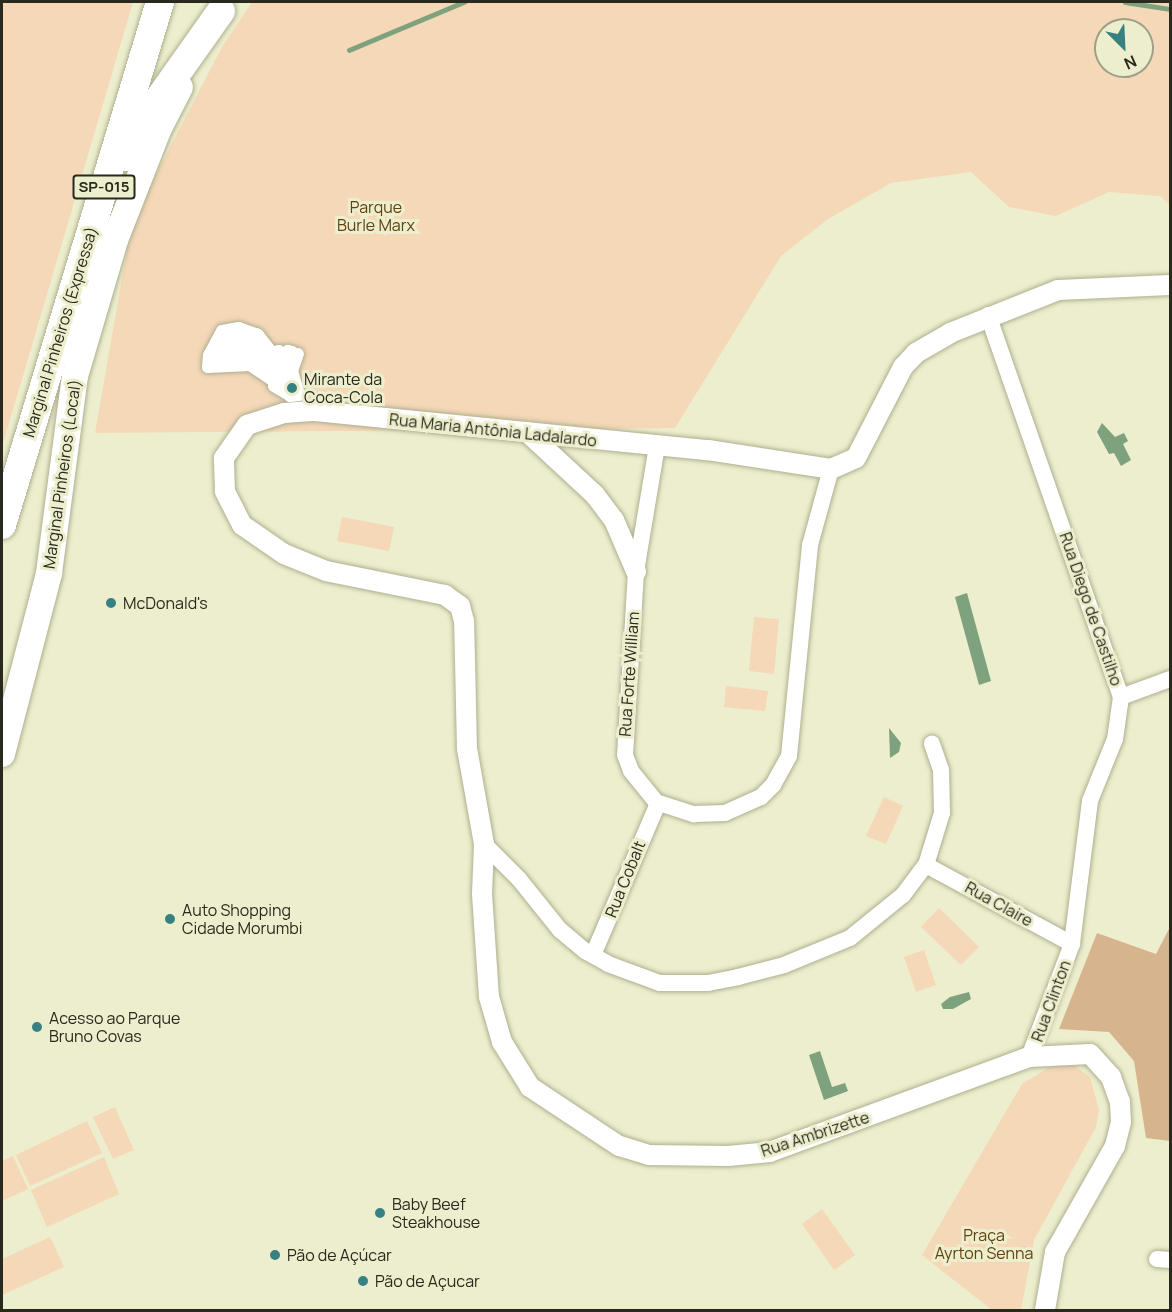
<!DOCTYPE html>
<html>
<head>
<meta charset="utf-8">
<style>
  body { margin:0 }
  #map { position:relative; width:1172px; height:1312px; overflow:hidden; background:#edeecd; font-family:Manrope,sans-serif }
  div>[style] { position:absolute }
  .green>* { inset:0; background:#f4d8b7 }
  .forest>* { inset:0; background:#d6b58e }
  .water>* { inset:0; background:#7fa27e }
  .stream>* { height:4.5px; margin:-2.25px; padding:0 2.25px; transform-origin:2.25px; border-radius:2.25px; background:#7fa27e }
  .roads { filter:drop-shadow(0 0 2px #aeaf90) drop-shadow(0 0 2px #aeaf90) }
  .pedestrian>* { height:12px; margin:-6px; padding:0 6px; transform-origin:6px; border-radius:6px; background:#fff }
  .minor>* { height:16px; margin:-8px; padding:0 8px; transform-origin:8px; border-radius:8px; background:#fff }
  .tertiary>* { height:20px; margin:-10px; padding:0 10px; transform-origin:10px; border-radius:10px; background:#fff }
  .primary>* { height:26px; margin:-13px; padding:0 13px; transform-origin:13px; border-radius:13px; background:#fff }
  .motorway>* { height:28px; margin:-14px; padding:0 14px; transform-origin:14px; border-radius:14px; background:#fff }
  .dots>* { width:16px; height:16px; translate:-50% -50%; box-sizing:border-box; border:3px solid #edeecd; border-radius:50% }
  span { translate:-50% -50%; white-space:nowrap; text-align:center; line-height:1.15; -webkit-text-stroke:6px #edeecd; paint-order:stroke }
  .shield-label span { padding:2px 4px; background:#edeecd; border:2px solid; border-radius:4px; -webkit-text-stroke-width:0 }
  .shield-label { font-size:15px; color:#29291d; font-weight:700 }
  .park-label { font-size:16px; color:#624111 }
  .street-label { font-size:16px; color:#29291d }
  .poi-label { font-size:16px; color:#29291d }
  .left { translate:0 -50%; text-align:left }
  .frame { position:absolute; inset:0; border:3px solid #29291d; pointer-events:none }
  .north { position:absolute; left:1094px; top:18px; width:60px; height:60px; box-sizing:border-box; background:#edeecd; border:2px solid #9f9f87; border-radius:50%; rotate:156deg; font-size:16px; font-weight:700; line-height:24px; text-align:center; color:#29291d }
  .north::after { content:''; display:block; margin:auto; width:21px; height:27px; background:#388183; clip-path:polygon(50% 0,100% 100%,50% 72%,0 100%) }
</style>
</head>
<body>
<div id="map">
  <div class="green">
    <div style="clip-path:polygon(2px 2px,133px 2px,2px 447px)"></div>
    <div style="clip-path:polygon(evenodd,252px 2px,1170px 2px,1170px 205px,1160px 196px,1109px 192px,1056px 216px,1009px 207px,971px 172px,891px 183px,828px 219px,781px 256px,675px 428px,95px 433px,132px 221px,222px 47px,252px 2px,1106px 30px,1142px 30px,1142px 66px,1106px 66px,1106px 30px)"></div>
    <div style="clip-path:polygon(342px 517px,394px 527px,389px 551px,337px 541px)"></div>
    <div style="clip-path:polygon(754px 617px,779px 619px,774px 674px,749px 671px)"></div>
    <div style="clip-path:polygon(726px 686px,768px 691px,765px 711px,724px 707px)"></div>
    <div style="clip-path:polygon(884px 797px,903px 806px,886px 844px,866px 836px)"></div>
    <div style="clip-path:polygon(939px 908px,979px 947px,961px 965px,921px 927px)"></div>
    <div style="clip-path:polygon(924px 950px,936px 985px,916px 992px,904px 957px)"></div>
    <div style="clip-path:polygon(1070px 1063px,1090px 1077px,1099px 1110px,1096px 1127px,1034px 1240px,1021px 1310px,992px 1310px,922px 1255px,1022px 1084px,1055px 1064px)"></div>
    <div style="clip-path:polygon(115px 1107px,134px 1150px,113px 1159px,93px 1117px)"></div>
    <div style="clip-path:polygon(87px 1121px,102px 1153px,30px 1186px,16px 1155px)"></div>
    <div style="clip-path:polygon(13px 1156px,28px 1189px,2px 1201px,2px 1161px)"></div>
    <div style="clip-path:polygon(104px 1157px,119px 1194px,47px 1227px,31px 1190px)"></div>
    <div style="clip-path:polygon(822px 1209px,855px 1255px,834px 1270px,802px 1224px)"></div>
    <div style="clip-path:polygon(50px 1237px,64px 1267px,2px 1295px,2px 1259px)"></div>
  </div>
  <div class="forest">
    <div style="clip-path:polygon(1170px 927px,1170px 1141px,1146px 1138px,1134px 1061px,1109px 1032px,1059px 1029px,1097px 933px,1156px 954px)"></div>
  </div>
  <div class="water">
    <div style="clip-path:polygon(1102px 423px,1115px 437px,1124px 433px,1128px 441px,1123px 444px,1131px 460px,1121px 466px,1114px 453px,1109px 454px,1097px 432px)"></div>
    <div style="clip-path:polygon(967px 593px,991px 681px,979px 685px,955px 597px)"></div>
    <div style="clip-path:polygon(889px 728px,901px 743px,899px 752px,890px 758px)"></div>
    <div style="clip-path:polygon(969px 992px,971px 999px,953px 1009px,943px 1009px,941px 1004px,950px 997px)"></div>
    <div style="clip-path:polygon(820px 1051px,832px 1087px,845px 1083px,848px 1091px,824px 1100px,809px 1055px)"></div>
  </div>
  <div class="stream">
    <div style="left:1125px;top:2px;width:46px;rotate:8.8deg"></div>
    <div style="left:349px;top:50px;width:125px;rotate:-22.7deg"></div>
  </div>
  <div class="roads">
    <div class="pedestrian">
      <div style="left:252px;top:350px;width:10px;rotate:-174deg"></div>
      <div style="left:242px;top:349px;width:11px;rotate:-22deg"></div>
      <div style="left:252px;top:345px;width:10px;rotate:84deg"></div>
      <div style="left:253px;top:355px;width:6px;rotate:180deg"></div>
      <div style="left:247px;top:355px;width:17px;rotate:-159deg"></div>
      <div style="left:231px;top:349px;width:11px;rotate:-22deg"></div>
      <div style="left:241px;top:345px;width:11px"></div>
      <div style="left:252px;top:345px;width:3px;rotate:18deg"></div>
      <div style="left:255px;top:346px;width:15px;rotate:79deg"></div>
      <div style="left:258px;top:361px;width:26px;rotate:-162deg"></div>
      <div style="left:233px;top:353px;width:8px;rotate:166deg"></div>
      <div style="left:225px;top:355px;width:6px;rotate:-108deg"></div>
      <div style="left:223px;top:349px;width:10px;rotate:-45deg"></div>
      <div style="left:230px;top:342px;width:24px;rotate:-2deg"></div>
      <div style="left:254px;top:341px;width:18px;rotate:49deg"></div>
      <div style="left:266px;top:355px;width:15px;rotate:113deg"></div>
      <div style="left:260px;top:369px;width:18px;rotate:-151deg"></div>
      <div style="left:244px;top:360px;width:26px;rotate:173deg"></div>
      <div style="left:218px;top:363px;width:10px;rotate:-101deg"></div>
      <div style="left:216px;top:353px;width:23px;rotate:-56deg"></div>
      <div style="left:229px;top:334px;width:27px"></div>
      <div style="left:256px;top:334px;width:11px;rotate:63deg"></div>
      <div style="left:261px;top:344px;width:9px;rotate:32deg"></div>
      <div style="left:269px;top:349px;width:18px;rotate:-128deg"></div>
      <div style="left:258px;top:335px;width:20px;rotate:-160deg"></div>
      <div style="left:239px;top:328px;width:17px;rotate:170deg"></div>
      <div style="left:222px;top:331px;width:27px;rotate:118deg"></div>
      <div style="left:209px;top:355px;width:12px;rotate:95deg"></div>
      <div style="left:208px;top:367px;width:42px;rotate:-2.7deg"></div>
      <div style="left:250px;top:365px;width:25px;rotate:34deg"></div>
      <div style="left:271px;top:379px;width:11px;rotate:-117deg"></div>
      <div style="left:266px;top:369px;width:17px;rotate:-73deg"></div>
      <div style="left:271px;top:353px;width:8px;rotate:-14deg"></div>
      <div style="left:279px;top:351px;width:35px;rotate:98deg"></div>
      <div style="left:274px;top:386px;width:14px;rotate:30deg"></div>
      <div style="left:286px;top:393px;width:21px;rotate:-101deg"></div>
      <div style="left:282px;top:372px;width:22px;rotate:-74deg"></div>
      <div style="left:288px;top:351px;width:4px;rotate:14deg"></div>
      <div style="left:292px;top:352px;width:17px;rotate:115deg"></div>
      <div style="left:285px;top:367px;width:29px;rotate:80deg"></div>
      <div style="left:290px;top:396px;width:9px;rotate:-6deg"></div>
      <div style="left:299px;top:395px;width:25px;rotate:-106deg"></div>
      <div style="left:292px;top:371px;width:18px;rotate:-71deg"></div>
    </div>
    <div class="minor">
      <div style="left:988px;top:315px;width:404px;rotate:70.8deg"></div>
      <div style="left:1121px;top:697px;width:42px;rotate:98.1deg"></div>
      <div style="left:1115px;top:739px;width:67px;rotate:112deg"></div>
      <div style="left:1090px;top:801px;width:144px;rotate:97.2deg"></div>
      <div style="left:1072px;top:944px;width:121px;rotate:110.8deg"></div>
      <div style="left:657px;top:446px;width:127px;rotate:99.5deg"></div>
      <div style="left:636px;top:571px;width:184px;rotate:93.4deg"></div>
      <div style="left:625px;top:755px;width:17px;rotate:69deg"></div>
      <div style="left:631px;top:771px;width:40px;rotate:51deg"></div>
      <div style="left:656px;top:802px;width:40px;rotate:18deg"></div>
      <div style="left:694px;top:814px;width:31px;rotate:-2deg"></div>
      <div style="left:725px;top:813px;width:39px;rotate:-24deg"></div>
      <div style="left:761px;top:797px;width:17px;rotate:-45deg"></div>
      <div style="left:773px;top:785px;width:33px;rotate:-61deg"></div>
      <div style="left:789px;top:756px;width:212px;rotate:-84.3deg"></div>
      <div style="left:810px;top:545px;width:79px;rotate:-74.6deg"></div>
      <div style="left:1121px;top:697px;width:52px;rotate:-20.2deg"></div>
      <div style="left:484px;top:844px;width:49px;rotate:45deg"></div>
      <div style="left:519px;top:879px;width:65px;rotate:51.2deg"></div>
      <div style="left:560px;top:930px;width:33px;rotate:40deg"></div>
      <div style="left:585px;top:951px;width:26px;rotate:29deg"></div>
      <div style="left:608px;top:964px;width:55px;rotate:20.1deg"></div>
      <div style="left:660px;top:983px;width:48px"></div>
      <div style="left:708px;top:983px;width:31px;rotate:-11deg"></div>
      <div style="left:738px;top:977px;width:48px;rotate:-14.6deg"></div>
      <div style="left:784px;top:965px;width:71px;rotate:-22.2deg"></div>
      <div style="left:850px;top:938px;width:68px;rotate:-39.1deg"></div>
      <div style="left:903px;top:895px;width:38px;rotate:-53deg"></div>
      <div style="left:926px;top:865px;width:54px;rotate:-72.9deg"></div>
      <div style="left:942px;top:813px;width:43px;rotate:-91.3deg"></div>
      <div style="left:941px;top:770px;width:28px;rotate:-109deg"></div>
      <div style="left:926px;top:865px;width:166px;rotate:28.4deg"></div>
      <div style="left:593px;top:955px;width:165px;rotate:-66.8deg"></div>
      <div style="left:1157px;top:1259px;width:13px;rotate:4deg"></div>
    </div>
    <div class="tertiary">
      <div style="left:527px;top:432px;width:93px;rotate:42.8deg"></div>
      <div style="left:595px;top:495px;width:31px;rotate:53deg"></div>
      <div style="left:614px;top:520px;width:56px;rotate:66.7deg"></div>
      <div style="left:1045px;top:1310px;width:59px;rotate:-80.2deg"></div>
      <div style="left:1055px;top:1252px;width:122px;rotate:-60.5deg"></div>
      <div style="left:1115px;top:1146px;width:25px;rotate:-76deg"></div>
      <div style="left:1121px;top:1122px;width:20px;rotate:-93deg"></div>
      <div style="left:1120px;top:1102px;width:27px;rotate:-110deg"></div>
      <div style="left:1111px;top:1077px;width:31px;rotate:-132deg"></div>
      <div style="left:1090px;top:1054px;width:61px;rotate:177.2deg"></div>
      <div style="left:1029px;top:1057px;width:276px;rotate:159.9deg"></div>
      <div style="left:770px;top:1152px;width:42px;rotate:174.6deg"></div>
      <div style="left:728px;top:1156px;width:79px;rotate:-179.3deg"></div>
      <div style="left:649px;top:1155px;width:31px;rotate:-163deg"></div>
      <div style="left:619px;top:1146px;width:107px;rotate:-146.5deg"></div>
      <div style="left:530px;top:1087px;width:53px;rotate:-121.9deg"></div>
      <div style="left:502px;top:1042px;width:47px;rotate:-106.1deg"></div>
      <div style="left:489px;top:997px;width:103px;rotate:-93.9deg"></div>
      <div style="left:482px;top:894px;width:50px;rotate:-87.7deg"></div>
      <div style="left:484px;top:844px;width:97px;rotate:-100.1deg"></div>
      <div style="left:467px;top:749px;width:128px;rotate:-91.3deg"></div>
      <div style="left:464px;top:621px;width:16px;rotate:-105deg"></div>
      <div style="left:460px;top:606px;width:19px;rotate:-144deg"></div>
      <div style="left:445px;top:595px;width:121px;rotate:-168.6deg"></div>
      <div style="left:326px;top:571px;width:45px;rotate:-158deg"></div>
      <div style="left:284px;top:554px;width:51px;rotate:-145.4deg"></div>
      <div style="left:242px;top:525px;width:38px;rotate:-117deg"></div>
      <div style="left:225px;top:491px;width:33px;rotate:-92deg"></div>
      <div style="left:224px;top:458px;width:40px;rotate:-55.1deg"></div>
      <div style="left:247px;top:425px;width:39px;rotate:-18deg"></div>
      <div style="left:284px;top:413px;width:31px;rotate:-4deg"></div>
      <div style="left:315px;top:411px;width:395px;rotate:5.7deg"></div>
      <div style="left:708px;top:450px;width:124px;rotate:8.8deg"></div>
      <div style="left:831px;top:469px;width:27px;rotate:-24deg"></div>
      <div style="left:856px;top:458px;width:102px;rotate:-62.7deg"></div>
      <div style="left:903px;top:367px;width:19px;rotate:-47deg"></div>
      <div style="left:916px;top:353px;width:39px;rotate:-30deg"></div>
      <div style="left:950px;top:333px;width:116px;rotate:-21.7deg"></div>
      <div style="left:1058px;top:290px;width:112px;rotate:-2.6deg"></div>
    </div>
    <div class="primary">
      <div style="left:2px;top:754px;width:187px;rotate:-75.4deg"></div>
      <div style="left:49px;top:573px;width:199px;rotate:-82.5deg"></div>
      <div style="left:75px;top:376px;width:142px;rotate:-73.6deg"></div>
      <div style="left:115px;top:240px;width:118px;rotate:-68.6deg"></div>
      <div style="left:158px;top:130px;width:48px;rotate:-62.9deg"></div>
    </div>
    <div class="motorway">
      <div style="left:125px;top:157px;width:66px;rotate:-59.9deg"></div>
      <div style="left:158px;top:100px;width:109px;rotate:-54.7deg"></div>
      <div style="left:2px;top:525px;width:546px;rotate:-73.19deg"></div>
    </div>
  </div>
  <div class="dots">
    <div style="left:292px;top:388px;background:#388183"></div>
    <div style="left:111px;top:603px;background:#388183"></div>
    <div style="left:170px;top:919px;background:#388183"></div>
    <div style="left:37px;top:1027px;background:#388183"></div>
    <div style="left:380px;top:1213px;background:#388183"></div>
    <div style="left:275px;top:1255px;background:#388183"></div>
    <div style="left:363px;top:1281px;background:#388183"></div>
  </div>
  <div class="shield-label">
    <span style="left:104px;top:187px">SP-015</span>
  </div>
  <div class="park-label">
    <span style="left:376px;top:216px">Parque<br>Burle Marx</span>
    <span style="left:984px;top:1244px">Praça<br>Ayrton Senna</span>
  </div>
  <div class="street-label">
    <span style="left:60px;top:332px;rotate:-73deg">Marginal Pinheiros (Expressa)</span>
    <span style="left:493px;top:430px;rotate:6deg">Rua Maria Antônia Ladalardo</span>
    <span style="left:62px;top:474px;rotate:-82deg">Marginal Pinheiros (Local)</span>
    <span style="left:1091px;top:609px;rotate:71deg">Rua Diego de Castilho</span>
    <span style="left:629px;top:674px;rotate:-86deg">Rua Forte William</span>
    <span style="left:625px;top:879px;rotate:-68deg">Rua Cobalt</span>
    <span style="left:999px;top:904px;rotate:29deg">Rua Claire</span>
    <span style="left:1051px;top:1001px;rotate:-70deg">Rua Clinton</span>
    <span style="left:815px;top:1134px;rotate:-18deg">Rua Ambrizette</span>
  </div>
  <div class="poi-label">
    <span class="left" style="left:304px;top:388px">Mirante da<br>Coca-Cola</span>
    <span class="left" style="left:123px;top:603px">McDonald's</span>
    <span class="left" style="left:182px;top:919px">Auto Shopping<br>Cidade Morumbi</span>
    <span class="left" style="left:49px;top:1027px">Acesso ao Parque<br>Bruno Covas</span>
    <span class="left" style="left:392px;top:1213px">Baby Beef<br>Steakhouse</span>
    <span class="left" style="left:287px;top:1255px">Pão de Açúcar</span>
    <span class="left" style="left:375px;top:1281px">Pão de Açucar</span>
  </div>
  <div class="frame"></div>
  <div class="north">N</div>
</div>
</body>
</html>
